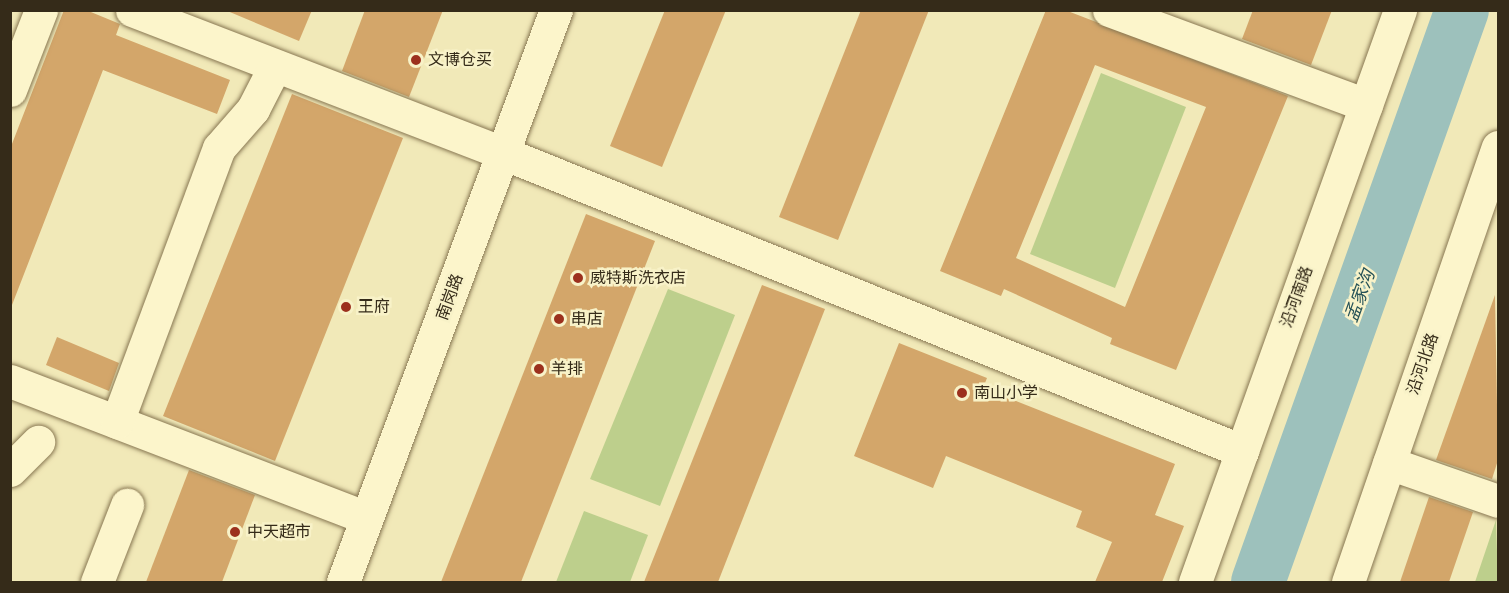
<!DOCTYPE html>
<html>
<head>
<meta charset="utf-8">
<style>
  body { margin:0 }
  #map { position:relative; width:1509px; height:593px; overflow:hidden; background:#f1e9b8; font-family:Bitter,"Noto Sans SC",serif }
  div>[style] { position:absolute }
  .green>* { inset:0; background:#bdcf8c }
  .river>* { height:54px; margin:-27px; padding:0 27px; transform-origin:27px; border-radius:27px; background:#9dc1bc }
  .building>* { inset:0; background:#d3a66a }
  .roads { filter:drop-shadow(0 0 2px #887752) drop-shadow(0 0 2px #887752) }
  .street>* { height:33px; margin:-16.5px; padding:0 16.5px; transform-origin:16.5px; border-radius:16.5px; background:#fcf5cb }
  .secondary>* { height:33px; margin:-16.5px; padding:0 16.5px; transform-origin:16.5px; border-radius:16.5px; background:#fcf5cb }
  .dots>* { width:16px; height:16px; translate:-50% -50%; box-sizing:border-box; border:3px solid #f8f2c8; border-radius:50% }
  span { translate:-50% -50%; white-space:nowrap; text-align:center; line-height:1.15; -webkit-text-stroke:5px #f8f2c8; paint-order:stroke }
  .poi-label { font-size:16px; color:#352b19 }
  .left { translate:0 -50%; text-align:left }
  .street-label { font-size:16px; color:#352b19 }
  .water-label { font-size:18px; color:#265257; font-style:italic }
  .frame { position:absolute; inset:0; border:12px solid #352b19; pointer-events:none }
</style>
</head>
<body>
<div id="map">
  <div class="green">
    <div style="clip-path:polygon(1101px 73px,1186px 107px,1115px 288px,1030px 254px)"></div>
    <div style="clip-path:polygon(668px 289px,735px 315px,660px 506px,590px 479px)"></div>
    <div style="clip-path:polygon(584px 511px,648px 535px,630px 582px,556px 582px)"></div>
    <div style="clip-path:polygon(1496px 520px,1498px 582px,1475px 582px)"></div>
  </div>
  <div class="river">
    <div style="left:1258px;top:582px;width:607px;rotate:-70.37deg"></div>
  </div>
  <div class="building">
    <div style="clip-path:polygon(64px 10px,86px 10px,120px 24px,116px 35px,230px 80px,217px 114px,103px 70px,12px 305px,10px 149px)"></div>
    <div style="clip-path:polygon(225px 10px,312px 10px,299px 41px)"></div>
    <div style="clip-path:polygon(365px 10px,443px 10px,409px 97px,342px 71px)"></div>
    <div style="clip-path:polygon(665px 10px,726px 10px,662px 167px,610px 146px)"></div>
    <div style="clip-path:polygon(861px 10px,929px 10px,838px 240px,779px 217px)"></div>
    <div style="clip-path:polygon(evenodd,1046px 10px,1065px 10px,1288px 96px,1176px 370px,1110px 344px,1112px 338px,1004px 289px,1001px 296px,940px 271px,1046px 10px,1095px 65px,1206px 107px,1125px 307px,1016px 258px,1095px 65px)"></div>
    <div style="clip-path:polygon(1253px 10px,1332px 10px,1311px 65px,1242px 39px)"></div>
    <div style="clip-path:polygon(292px 94px,403px 138px,275px 461px,163px 416px)"></div>
    <div style="clip-path:polygon(586px 214px,655px 241px,521px 582px,441px 582px)"></div>
    <div style="clip-path:polygon(762px 285px,825px 309px,718px 582px,644px 582px)"></div>
    <div style="clip-path:polygon(1495px 295px,1498px 460px,1492px 479px,1436px 460px)"></div>
    <div style="clip-path:polygon(57px 337px,119px 363px,109px 391px,46px 365px)"></div>
    <div style="clip-path:polygon(899px 343px,987px 378px,983px 388px,1175px 464px,1155px 515px,1184px 526px,1162px 582px,1095px 582px,1112px 542px,1076px 527px,1082px 511px,946px 456px,933px 488px,854px 456px)"></div>
    <div style="clip-path:polygon(189px 470px,255px 495px,222px 582px,146px 582px)"></div>
    <div style="clip-path:polygon(1429px 497px,1473px 512px,1449px 582px,1400px 582px)"></div>
  </div>
  <div class="roads">
    <div class="street">
      <div style="left:132px;top:10px;width:398px;rotate:21.1deg"></div>
      <div style="left:503px;top:153px;width:797px;rotate:21.96deg"></div>
      <div style="left:1109px;top:10px;width:274px;rotate:20.3deg"></div>
      <div style="left:10px;top:90px;width:86px;rotate:-68.8deg"></div>
      <div style="left:10px;top:381px;width:382px;rotate:21deg"></div>
      <div style="left:117px;top:422px;width:292px;rotate:-69.6deg"></div>
      <div style="left:219px;top:148px;width:52px;rotate:-48.9deg"></div>
      <div style="left:253px;top:109px;width:48px;rotate:-62.9deg"></div>
      <div style="left:1389px;top:463px;width:115px;rotate:19.2deg"></div>
      <div style="left:10px;top:470px;width:40px;rotate:-45deg"></div>
      <div style="left:97px;top:582px;width:83px;rotate:-68.7deg"></div>
      <div style="left:1195px;top:582px;width:608px;rotate:-70.28deg"></div>
      <div style="left:1348px;top:582px;width:460px;rotate:-71deg"></div>
    </div>
    <div class="secondary">
      <div style="left:343px;top:582px;width:610px;rotate:-69.58deg"></div>
    </div>
  </div>
  <div class="dots">
    <div style="left:416px;top:60px;background:#9c301d"></div>
    <div style="left:578px;top:278px;background:#9c301d"></div>
    <div style="left:346px;top:307px;background:#9c301d"></div>
    <div style="left:559px;top:319px;background:#9c301d"></div>
    <div style="left:539px;top:369px;background:#9c301d"></div>
    <div style="left:962px;top:393px;background:#9c301d"></div>
    <div style="left:235px;top:532px;background:#9c301d"></div>
  </div>
  <div class="poi-label">
    <span class="left" style="left:428px;top:60px">文博仓买</span>
    <span class="left" style="left:590px;top:278px">威特斯洗衣店</span>
    <span class="left" style="left:358px;top:307px">王府</span>
    <span class="left" style="left:571px;top:319px">串店</span>
    <span class="left" style="left:551px;top:369px">羊排</span>
    <span class="left" style="left:974px;top:393px">南山小学</span>
    <span class="left" style="left:247px;top:532px">中天超市</span>
  </div>
  <div class="street-label">
    <span style="left:450px;top:297px;rotate:-70deg">南岗路</span>
    <span style="left:1297px;top:297px;rotate:-70deg">沿河南路</span>
    <span style="left:1423px;top:364px;rotate:-71deg">沿河北路</span>
  </div>
  <div class="water-label">
    <span style="left:1360px;top:296px;rotate:-70deg">孟家沟</span>
  </div>
  <div class="frame"></div>
</div>
</body>
</html>
